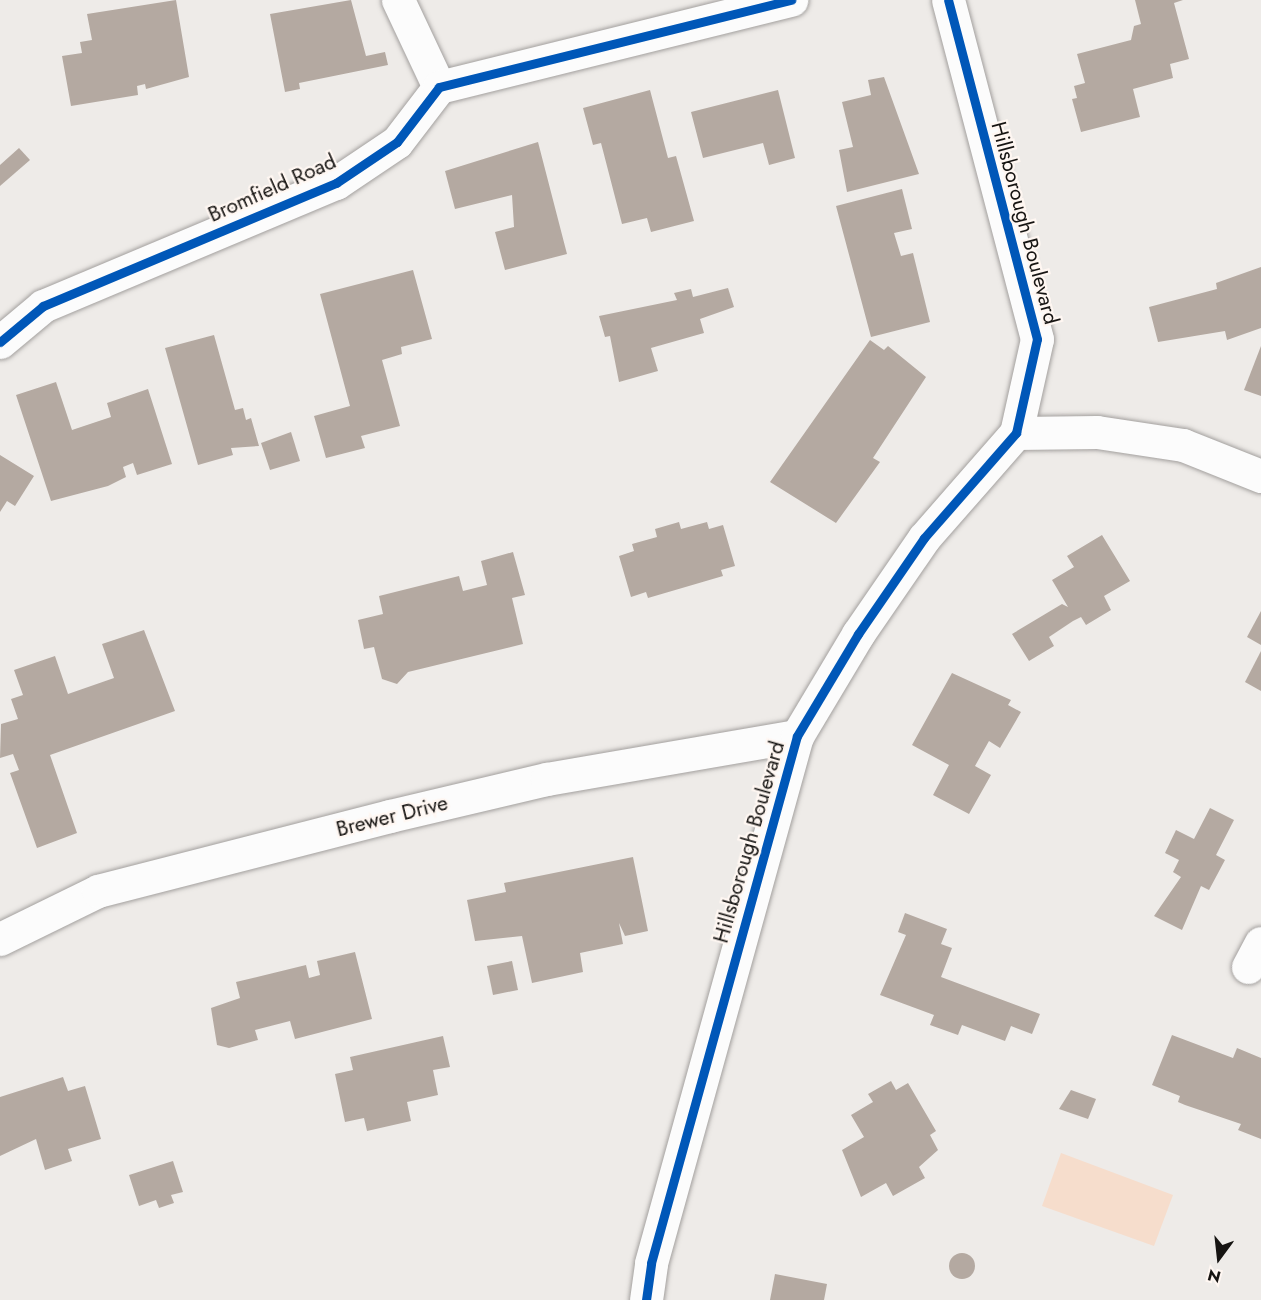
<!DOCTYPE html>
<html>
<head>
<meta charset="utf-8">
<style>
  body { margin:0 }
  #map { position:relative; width:1261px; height:1300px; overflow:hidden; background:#eeebe8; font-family:Jost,sans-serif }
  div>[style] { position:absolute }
  .green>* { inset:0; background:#f6ddcc }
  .building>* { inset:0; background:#b4a9a1 }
  .round { border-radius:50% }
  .roads { filter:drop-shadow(0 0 2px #a3a09e) drop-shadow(0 0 2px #a3a09e) }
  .minor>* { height:33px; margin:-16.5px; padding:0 16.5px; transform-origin:16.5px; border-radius:16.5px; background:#fcfcfc }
  .cycleway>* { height:9px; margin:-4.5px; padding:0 4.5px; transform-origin:4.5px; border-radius:4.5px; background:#0057b8 }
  span { translate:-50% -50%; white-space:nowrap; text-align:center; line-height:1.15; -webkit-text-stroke:4.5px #fff7f2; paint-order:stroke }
  .street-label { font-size:21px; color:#161412 }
  .north { position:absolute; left:1189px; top:1228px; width:60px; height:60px; -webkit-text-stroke:4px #fff7f2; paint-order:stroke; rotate:195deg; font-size:16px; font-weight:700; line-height:24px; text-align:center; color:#161412 }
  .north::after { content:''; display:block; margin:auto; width:21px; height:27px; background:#161412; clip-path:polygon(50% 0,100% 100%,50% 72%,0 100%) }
</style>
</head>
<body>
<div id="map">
  <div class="green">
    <div style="clip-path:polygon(1061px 1153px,1173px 1195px,1154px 1246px,1042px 1206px)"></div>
  </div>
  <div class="building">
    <div style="clip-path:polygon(176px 0,189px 77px,146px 89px,145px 84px,137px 86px,138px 95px,71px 106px,62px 56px,82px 53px,80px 42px,92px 40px,87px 14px)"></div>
    <div style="clip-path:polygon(351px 0,366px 56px,385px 52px,388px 65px,299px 83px,300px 89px,285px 92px,270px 14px)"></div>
    <div style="clip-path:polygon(1135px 0,1183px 0,1174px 3px,1189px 59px,1170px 64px,1173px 78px,1133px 89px,1140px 117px,1081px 132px,1072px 99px,1077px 98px,1074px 86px,1085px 83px,1077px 54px,1131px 40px,1134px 26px,1141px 24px)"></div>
    <div style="clip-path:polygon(884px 77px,919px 174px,847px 192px,839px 150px,853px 147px,842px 102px,871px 95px,868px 80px)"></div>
    <div style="clip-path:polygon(650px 90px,668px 158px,676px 156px,694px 221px,651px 232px,647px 218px,622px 224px,601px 143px,593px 145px,583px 108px)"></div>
    <div style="clip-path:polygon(778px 90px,795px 158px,769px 165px,763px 143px,703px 158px,691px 112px)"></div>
    <div style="clip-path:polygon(538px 142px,567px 254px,505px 270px,495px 232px,514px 227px,512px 195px,455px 209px,445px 171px)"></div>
    <div style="clip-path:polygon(19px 148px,30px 160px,0 186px,0 165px)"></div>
    <div style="clip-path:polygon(902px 189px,912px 229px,894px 233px,901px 256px,913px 253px,930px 322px,871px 337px,836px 206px)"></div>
    <div style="clip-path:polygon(1261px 267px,1261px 328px,1227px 340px,1225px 331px,1158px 342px,1149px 307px,1217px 289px,1216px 283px)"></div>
    <div style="clip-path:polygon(413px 270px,432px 339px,401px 347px,402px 354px,382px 360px,400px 426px,361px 436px,365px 448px,326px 458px,314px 416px,350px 406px,320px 294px)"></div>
    <div style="clip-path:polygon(728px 288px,734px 307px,700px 319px,704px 333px,651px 348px,658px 371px,619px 382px,610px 336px,605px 337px,599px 316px,677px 300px,674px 293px,691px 289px,693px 297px)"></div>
    <div style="clip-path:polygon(214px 335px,235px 410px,243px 408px,246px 420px,251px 418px,259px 446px,231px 448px,233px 455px,198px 465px,165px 348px)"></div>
    <div style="clip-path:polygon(870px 340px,884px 350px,888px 346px,926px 377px,873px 458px,880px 462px,836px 523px,770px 482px)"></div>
    <div style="clip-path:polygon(1261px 346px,1261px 396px,1244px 390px)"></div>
    <div style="clip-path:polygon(56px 382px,72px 430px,111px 417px,107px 403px,148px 389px,172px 464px,137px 475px,133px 463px,123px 467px,126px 477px,108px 486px,51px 501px,16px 395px)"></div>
    <div style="clip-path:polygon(291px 432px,300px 461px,270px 470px,261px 443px)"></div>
    <div style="clip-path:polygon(0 455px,34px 476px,15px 506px,7px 501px,0 512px)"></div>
    <div style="clip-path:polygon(679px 522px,681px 529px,707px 522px,709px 529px,723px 525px,735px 566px,721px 570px,723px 576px,648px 598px,646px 592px,631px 597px,619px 556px,634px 551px,632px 544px,657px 537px,655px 529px)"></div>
    <div style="clip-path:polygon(1102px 535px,1130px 581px,1104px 596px,1111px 610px,1086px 625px,1081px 617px,1073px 621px,1049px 637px,1054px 646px,1029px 661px,1012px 634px,1062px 604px,1068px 607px,1052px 580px,1074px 567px,1067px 556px)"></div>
    <div style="clip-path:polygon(513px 552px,525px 595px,512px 598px,523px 644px,408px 672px,397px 684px,382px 679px,374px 647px,364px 649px,358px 620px,383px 614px,379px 596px,459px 576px,463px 591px,487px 585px,481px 561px)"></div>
    <div style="clip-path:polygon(1261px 611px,1261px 645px,1247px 637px)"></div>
    <div style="clip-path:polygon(144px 630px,175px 711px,50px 755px,77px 833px,37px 848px,10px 773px,19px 770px,13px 754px,0 758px,1px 724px,18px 719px,11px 699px,23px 695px,14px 670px,55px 656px,68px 694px,114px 678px,102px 644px)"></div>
    <div style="clip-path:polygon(1261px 651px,1261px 691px,1245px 682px)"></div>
    <div style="clip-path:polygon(952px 673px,1011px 700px,1008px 705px,1021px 712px,1000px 748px,989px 741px,975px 766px,991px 775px,969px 814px,933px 795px,949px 765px,912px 745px)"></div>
    <div style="clip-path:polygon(1210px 808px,1234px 820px,1216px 855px,1225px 860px,1209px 890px,1201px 886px,1182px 930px,1154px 916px,1181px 877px,1173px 872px,1179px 860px,1165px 853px,1176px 830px,1194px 839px)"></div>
    <div style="clip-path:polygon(633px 857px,648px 931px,625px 936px,619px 923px,623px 944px,580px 953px,583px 972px,532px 983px,522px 936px,475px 941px,467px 900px,506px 892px,504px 883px)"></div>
    <div style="clip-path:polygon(905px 913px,947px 929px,941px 944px,952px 948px,941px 977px,1040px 1014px,1032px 1034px,1011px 1026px,1005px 1041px,962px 1025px,958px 1035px,930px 1025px,934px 1015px,880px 995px,906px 935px,898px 932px)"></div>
    <div style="clip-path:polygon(355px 952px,372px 1019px,295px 1039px,290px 1021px,255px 1030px,258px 1040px,229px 1048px,217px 1045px,211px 1008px,240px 998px,236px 982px,306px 965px,309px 978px,320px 975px,317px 961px)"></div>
    <div style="clip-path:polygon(512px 961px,518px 990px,493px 995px,487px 966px)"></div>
    <div style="clip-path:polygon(1172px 1035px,1233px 1058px,1237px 1048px,1261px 1058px,1261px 1139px,1238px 1130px,1241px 1124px,1185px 1105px,1178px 1102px,1180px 1096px,1152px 1085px)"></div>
    <div style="clip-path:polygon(443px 1036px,450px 1067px,433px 1070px,438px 1095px,407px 1102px,411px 1121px,367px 1131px,364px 1118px,345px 1122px,335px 1074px,353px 1070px,350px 1057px)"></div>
    <div style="clip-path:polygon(63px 1077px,68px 1091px,85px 1086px,101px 1139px,68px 1149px,72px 1161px,45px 1170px,36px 1139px,0 1156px,0 1097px)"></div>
    <div style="clip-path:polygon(891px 1081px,896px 1090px,908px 1083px,936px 1131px,930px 1135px,938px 1150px,919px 1167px,925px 1178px,893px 1196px,886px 1183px,861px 1197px,842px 1150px,864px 1137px,851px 1115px,873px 1102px,868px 1094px)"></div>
    <div style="clip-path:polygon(1071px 1090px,1096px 1099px,1088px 1119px,1059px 1109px)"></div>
    <div style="clip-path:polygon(173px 1161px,183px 1192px,171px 1195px,174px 1203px,159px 1208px,156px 1200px,139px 1206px,129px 1175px)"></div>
    <div class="round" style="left:949px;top:1253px;width:26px;height:26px"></div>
    <div style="clip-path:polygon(775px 1274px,827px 1284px,824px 1300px,770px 1300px)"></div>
  </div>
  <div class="roads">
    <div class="minor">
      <div style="left:398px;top:0;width:96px;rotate:64.8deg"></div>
      <div style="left:0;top:342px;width:56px;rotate:-39.9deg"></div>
      <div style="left:43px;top:306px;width:318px;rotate:-22.8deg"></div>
      <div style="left:336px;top:183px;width:73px;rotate:-33.9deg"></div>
      <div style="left:397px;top:142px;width:69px;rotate:-52.6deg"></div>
      <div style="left:439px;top:87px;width:363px;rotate:-13.9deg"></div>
      <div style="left:1016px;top:433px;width:81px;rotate:-0.7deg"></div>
      <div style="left:1097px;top:432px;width:87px;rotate:8.6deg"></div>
      <div style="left:1183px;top:445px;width:84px;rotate:21.7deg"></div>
      <div style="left:0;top:939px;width:109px;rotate:-26.1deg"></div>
      <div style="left:98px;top:891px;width:301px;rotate:-14.4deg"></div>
      <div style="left:390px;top:816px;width:161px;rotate:-13.3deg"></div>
      <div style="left:547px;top:779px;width:254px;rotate:-9.8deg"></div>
      <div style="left:1248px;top:967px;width:27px;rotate:-62deg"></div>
      <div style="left:646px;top:1300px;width:37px;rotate:-82deg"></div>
      <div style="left:651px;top:1263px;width:547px;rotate:-74.52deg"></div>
      <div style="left:797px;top:736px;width:119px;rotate:-59.1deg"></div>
      <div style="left:858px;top:634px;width:116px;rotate:-55.5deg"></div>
      <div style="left:924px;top:538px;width:140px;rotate:-48.8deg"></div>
      <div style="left:1016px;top:433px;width:96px;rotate:-77.4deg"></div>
      <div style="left:1037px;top:339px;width:350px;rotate:-104.7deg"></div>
    </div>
  </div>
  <div class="cycleway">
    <div style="left:0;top:342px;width:56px;rotate:-39.9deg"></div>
    <div style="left:43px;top:306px;width:318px;rotate:-22.8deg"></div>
    <div style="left:336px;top:183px;width:73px;rotate:-33.9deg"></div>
    <div style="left:397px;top:142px;width:69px;rotate:-52.6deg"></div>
    <div style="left:439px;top:87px;width:363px;rotate:-13.9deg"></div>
    <div style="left:646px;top:1300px;width:37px;rotate:-82deg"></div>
    <div style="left:651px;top:1263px;width:547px;rotate:-74.52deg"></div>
    <div style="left:797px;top:736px;width:119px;rotate:-59.1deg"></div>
    <div style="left:858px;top:634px;width:116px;rotate:-55.5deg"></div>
    <div style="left:924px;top:538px;width:140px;rotate:-48.8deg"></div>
    <div style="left:1016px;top:433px;width:96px;rotate:-77.4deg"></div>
    <div style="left:1037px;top:339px;width:350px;rotate:-104.7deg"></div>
  </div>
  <div class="street-label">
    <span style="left:272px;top:188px;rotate:-24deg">Bromfield Road</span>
    <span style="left:1025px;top:223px;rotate:75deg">Hillsborough Boulevard</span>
    <span style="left:392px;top:816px;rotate:-14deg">Brewer Drive</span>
    <span style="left:749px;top:842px;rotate:-74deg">Hillsborough Boulevard</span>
  </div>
  <div class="north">N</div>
</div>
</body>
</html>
